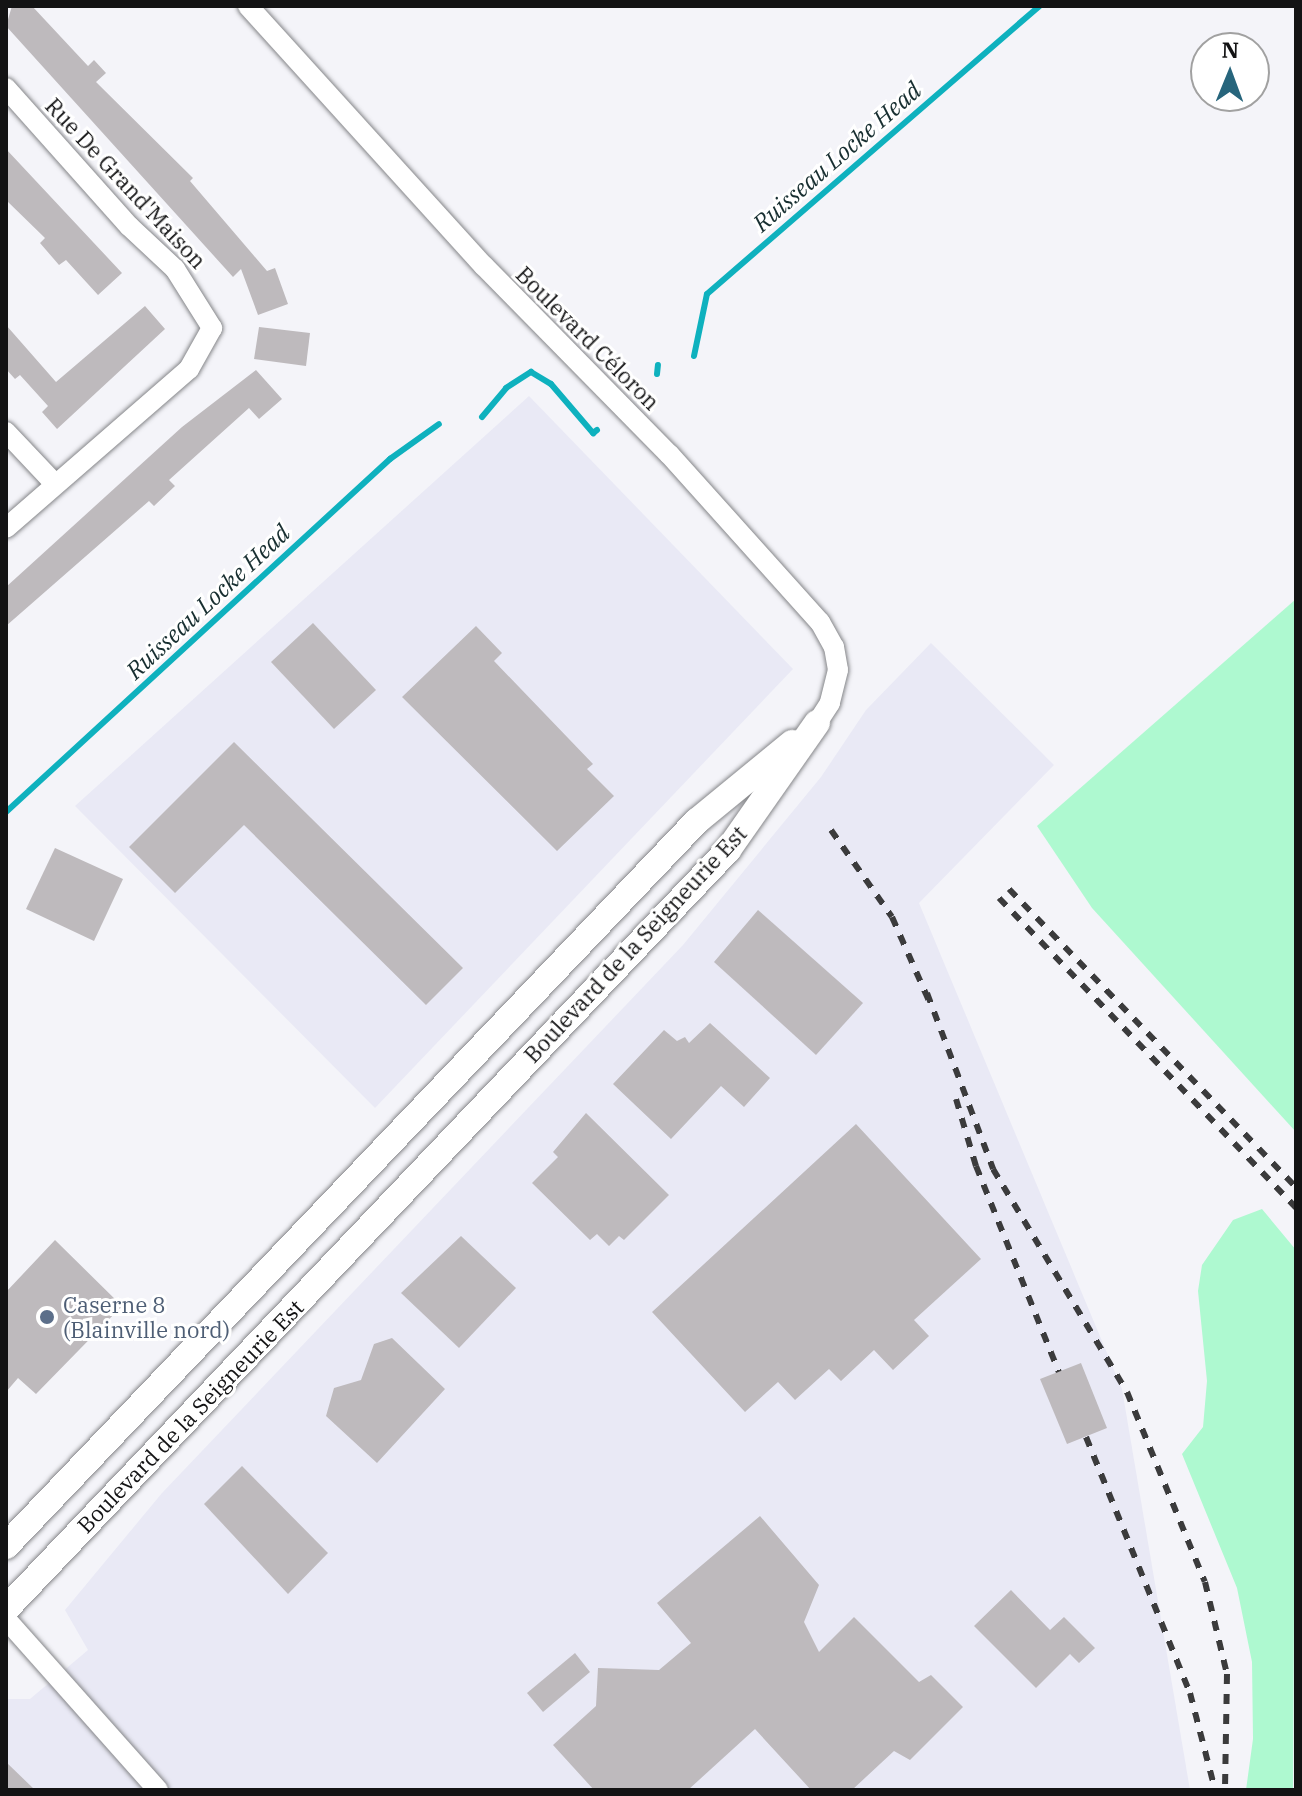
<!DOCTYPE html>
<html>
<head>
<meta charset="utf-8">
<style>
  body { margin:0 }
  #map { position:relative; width:1302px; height:1796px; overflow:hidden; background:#f4f4f9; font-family:"IBM Plex Serif",serif }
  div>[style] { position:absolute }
  .built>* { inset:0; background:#e9e9f5 }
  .green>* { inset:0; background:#aef9d0 }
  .stream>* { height:6px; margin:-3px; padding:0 3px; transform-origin:3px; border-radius:3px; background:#0eb1be }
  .building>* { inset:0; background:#bebabd }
  .roads { filter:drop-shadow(0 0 2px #858689) drop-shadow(0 0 2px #858689) }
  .minor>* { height:20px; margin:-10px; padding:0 10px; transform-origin:10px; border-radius:10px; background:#fff }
  .major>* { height:26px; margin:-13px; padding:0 13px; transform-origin:13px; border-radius:13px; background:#fff }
  .rail>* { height:6px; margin-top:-3px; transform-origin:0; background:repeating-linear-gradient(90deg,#3b3b3c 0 10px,transparent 0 20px) }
  .dots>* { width:22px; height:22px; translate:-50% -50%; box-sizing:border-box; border:4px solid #fff; border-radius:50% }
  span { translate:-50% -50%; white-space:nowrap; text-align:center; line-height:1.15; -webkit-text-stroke:6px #fff; paint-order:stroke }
  .street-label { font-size:22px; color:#131314 }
  .service-label { font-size:22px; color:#4e5e75 }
  .left { translate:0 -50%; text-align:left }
  .water-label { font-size:24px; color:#172e30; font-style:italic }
  .frame { position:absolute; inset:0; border:8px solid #131314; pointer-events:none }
  .north { position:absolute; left:1190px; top:32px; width:80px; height:80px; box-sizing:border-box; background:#fff; border:2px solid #a1a1a1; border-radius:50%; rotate:1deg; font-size:22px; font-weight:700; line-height:32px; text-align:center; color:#131314 }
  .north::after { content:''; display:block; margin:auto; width:28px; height:36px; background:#27657c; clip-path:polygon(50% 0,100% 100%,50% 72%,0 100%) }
</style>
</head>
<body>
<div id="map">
  <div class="built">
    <div style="clip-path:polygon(529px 396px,793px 669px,375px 1108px,75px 806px)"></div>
    <div style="clip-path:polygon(931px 643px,1054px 765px,919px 903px,1122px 1389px,1190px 1790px,6px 1790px,6px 1699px,30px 1699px,88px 1650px,65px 1610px,162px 1493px,683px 945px,821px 777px,866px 710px)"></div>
  </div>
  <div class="green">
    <div style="clip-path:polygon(1296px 599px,1296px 1132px,1092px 908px,1037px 826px)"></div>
    <div style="clip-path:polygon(1262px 1209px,1296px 1250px,1293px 1790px,1246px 1790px,1253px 1739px,1252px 1662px,1237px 1588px,1182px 1454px,1203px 1427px,1207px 1381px,1198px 1291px,1202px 1265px,1233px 1220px)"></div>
  </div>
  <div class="stream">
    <div style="left:694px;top:356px;width:63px;rotate:-78.2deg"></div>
    <div style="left:707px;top:294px;width:440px;rotate:-40.9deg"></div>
    <div style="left:657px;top:374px;width:9px;rotate:-84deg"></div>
    <div style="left:482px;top:417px;width:38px;rotate:-50deg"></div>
    <div style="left:506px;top:388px;width:30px;rotate:-33deg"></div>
    <div style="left:531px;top:372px;width:23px;rotate:31deg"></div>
    <div style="left:551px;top:384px;width:65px;rotate:49.4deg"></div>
    <div style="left:593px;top:433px;width:5px;rotate:-37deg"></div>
    <div style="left:6px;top:812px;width:522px;rotate:-42.59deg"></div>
    <div style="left:390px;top:459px;width:60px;rotate:-35.5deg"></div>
  </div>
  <div class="building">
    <div style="clip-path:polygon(12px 6px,32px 6px,88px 66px,94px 60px,106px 73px,96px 82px,193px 178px,190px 181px,267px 271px,275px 268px,288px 304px,258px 315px,241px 269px,233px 277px,6px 26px)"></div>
    <div style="clip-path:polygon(6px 149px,122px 273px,98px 295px,66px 260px,59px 265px,40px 243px,45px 238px,6px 200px)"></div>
    <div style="clip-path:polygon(145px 306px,165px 329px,57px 429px,42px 412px,48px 406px,20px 375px,15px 379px,6px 369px,6px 325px,56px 382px)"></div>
    <div style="clip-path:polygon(259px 327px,310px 333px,306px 366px,254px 359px)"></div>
    <div style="clip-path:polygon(256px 370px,282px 399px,259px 419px,249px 408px,169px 480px,175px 486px,154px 506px,149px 501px,6px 626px,6px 587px,182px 427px)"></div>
    <div style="clip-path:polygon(313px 623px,376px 690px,334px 729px,271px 662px)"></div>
    <div style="clip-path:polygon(476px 626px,502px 653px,494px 661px,593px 764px,587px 769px,614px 796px,557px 851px,402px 697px)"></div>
    <div style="clip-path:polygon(234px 742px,463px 968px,426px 1005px,244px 825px,175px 893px,129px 847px)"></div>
    <div style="clip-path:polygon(55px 848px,123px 879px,94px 941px,26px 909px)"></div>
    <div style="clip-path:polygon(758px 910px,863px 1003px,816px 1055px,714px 962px)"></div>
    <div style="clip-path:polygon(710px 1023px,770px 1078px,744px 1107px,721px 1086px,671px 1139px,613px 1084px,664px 1030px,677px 1041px,685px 1037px,689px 1043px)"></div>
    <div style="clip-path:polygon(586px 1113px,669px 1195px,624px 1240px,619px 1236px,609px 1246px,597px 1234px,590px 1240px,532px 1183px,558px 1157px,553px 1152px)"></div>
    <div style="clip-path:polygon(856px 1124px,981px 1259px,914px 1320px,929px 1336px,893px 1370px,874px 1350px,841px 1381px,829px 1369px,795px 1400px,778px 1382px,745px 1412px,652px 1312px)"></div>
    <div style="clip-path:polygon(461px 1236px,516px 1288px,459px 1348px,401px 1293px)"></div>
    <div style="clip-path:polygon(55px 1240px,122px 1306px,36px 1394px,18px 1378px,6px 1392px,6px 1292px)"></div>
    <div style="clip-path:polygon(392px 1338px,445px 1389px,377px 1463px,326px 1416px,334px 1388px,361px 1380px,374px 1344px)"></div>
    <div style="clip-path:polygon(1081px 1363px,1107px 1428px,1067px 1444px,1040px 1379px)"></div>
    <div style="clip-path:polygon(242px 1466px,328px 1553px,288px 1594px,204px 1504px)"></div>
    <div style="clip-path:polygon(760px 1516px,819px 1585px,804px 1622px,819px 1652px,854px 1617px,919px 1682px,931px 1675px,963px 1707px,910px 1760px,894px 1751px,852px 1790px,811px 1790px,755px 1729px,688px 1790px,594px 1790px,553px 1745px,596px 1706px,598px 1668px,659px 1670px,691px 1643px,657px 1603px)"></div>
    <div style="clip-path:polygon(1011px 1590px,1050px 1630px,1064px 1617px,1095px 1648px,1079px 1663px,1070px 1654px,1036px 1688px,974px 1626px)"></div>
    <div style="clip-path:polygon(575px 1653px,590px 1672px,543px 1712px,527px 1693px)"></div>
    <div style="clip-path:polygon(6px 1762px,35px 1790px,6px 1790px)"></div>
  </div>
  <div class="roads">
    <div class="minor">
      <div style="left:248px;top:6px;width:351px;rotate:47.8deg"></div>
      <div style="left:484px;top:266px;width:264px;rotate:45.5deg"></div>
      <div style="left:669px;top:454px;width:226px;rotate:48.1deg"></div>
      <div style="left:820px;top:622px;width:29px;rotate:61deg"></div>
      <div style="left:834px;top:647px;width:23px;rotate:80deg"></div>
      <div style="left:838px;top:670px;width:34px;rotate:104deg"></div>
      <div style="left:830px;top:703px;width:24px;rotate:123deg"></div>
      <div style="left:6px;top:88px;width:185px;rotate:48.3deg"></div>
      <div style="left:129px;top:226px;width:63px;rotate:43.1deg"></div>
      <div style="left:175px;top:269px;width:70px;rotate:57.9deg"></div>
      <div style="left:212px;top:328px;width:47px;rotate:119.3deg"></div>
      <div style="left:189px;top:369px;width:242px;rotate:139deg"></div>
      <div style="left:6px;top:432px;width:70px;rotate:46.7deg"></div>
      <div style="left:6px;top:1619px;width:229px;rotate:48.4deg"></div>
    </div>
    <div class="major">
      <div style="left:6px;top:1546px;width:1002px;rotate:-46.38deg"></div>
      <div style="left:697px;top:821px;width:123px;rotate:-39.4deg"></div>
      <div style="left:6px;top:1609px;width:1048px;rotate:-46.43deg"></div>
      <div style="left:728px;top:850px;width:155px;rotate:-55deg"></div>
    </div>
  </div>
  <div class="rail">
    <div style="left:831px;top:830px;width:106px;rotate:55deg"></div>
    <div style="left:892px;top:917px;width:94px;rotate:66.2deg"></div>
    <div style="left:1009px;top:889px;width:414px;rotate:46.1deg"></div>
    <div style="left:999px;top:898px;width:429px;rotate:46.2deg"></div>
    <div style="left:927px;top:993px;width:188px;rotate:69.4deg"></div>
    <div style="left:993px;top:1169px;width:260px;rotate:59deg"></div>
    <div style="left:1127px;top:1392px;width:205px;rotate:67.7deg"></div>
    <div style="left:1205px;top:1582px;width:95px;rotate:76.6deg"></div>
    <div style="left:1227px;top:1674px;width:116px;rotate:91deg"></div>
    <div style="left:956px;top:1099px;width:70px;rotate:73.4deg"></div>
    <div style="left:976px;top:1166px;width:222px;rotate:68.1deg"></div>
    <div style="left:1086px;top:1437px;width:276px;rotate:67.9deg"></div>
    <div style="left:1190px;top:1693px;width:100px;rotate:75.5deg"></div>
  </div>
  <div class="dots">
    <div style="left:47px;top:1317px;background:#5c6f8a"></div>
  </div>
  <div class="street-label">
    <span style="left:126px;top:183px;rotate:47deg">Rue De Grand'Maison</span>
    <span style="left:588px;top:338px;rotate:45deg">Boulevard Céloron</span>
    <span style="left:635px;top:944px;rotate:-47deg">Boulevard de la Seigneurie Est</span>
    <span style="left:190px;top:1416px;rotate:-46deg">Boulevard de la Seigneurie Est</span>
  </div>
  <div class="service-label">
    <span class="left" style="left:63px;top:1317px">Caserne 8<br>(Blainville nord)</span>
  </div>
  <div class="water-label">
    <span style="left:837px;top:157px;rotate:-41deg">Ruisseau Locke Head</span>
    <span style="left:208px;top:602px;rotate:-43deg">Ruisseau Locke Head</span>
  </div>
  <div class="frame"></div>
  <div class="north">N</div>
</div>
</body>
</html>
